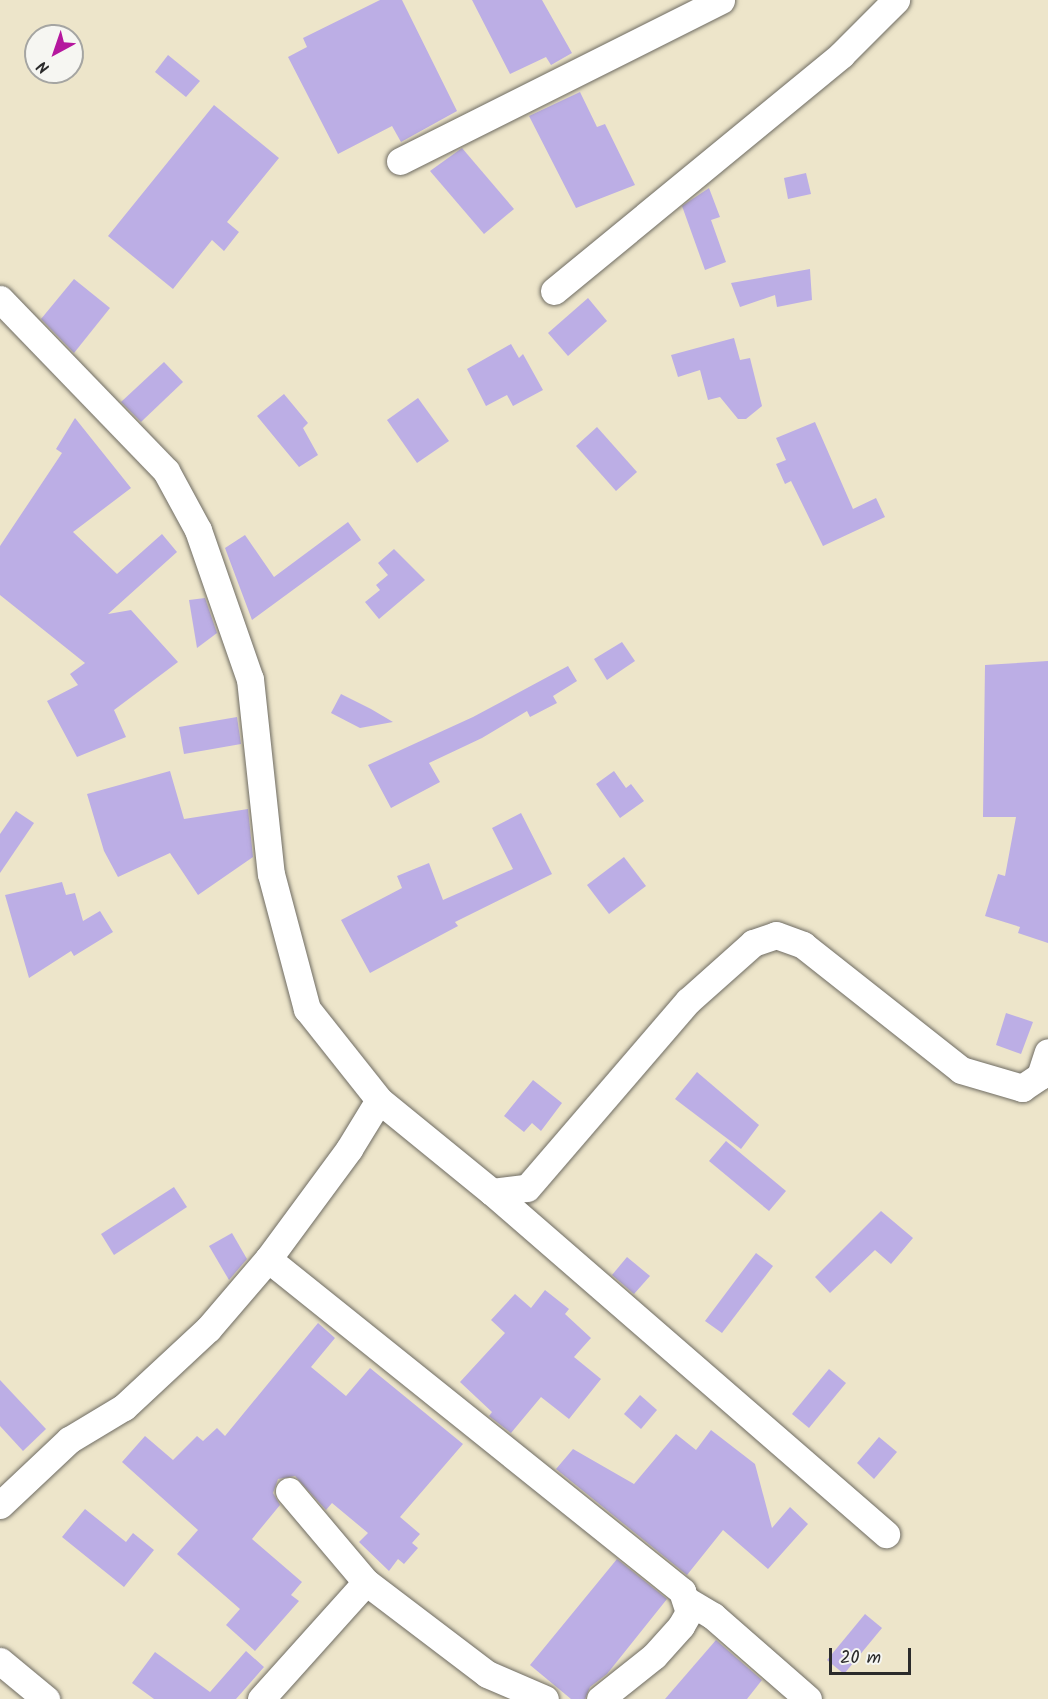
<!DOCTYPE html>
<html>
<head>
<meta charset="utf-8">
<style>
  body { margin:0 }
  #map { position:relative; width:1048px; height:1699px; overflow:hidden; background:#ede5ca; font-family:Kalam,sans-serif }
  div>[style] { position:absolute }
  .building>* { inset:0; background:#bcaee5 }
  .roads { filter:drop-shadow(0 0 2px #6f6c63) drop-shadow(0 0 2px #6f6c63) }
  .minor>* { height:27px; margin:-13.5px; padding:0 13.5px; transform-origin:13.5px; border-radius:13.5px; background:#fff }
  span { translate:-50% -50%; white-space:nowrap; text-align:center; line-height:1.15; -webkit-text-stroke:5px #f6f6f2; paint-order:stroke }
  .north { position:absolute; left:24px; top:24px; width:60px; height:60px; box-sizing:border-box; background:#f6f6f2; border:2px solid #a5a5a2; border-radius:50%; rotate:220deg; font-size:16px; font-weight:700; line-height:24px; text-align:center; color:#2b2b2b }
  .north::after { content:''; display:block; margin:auto; width:21px; height:27px; background:#b5179e; clip-path:polygon(50% 0,100% 100%,50% 72%,0 100%) }
  .scale { position:absolute; left:829px; top:1648px; width:82px; height:27px; box-sizing:border-box; border:3px solid #2b2b2b; border-top:0; padding-left:8px; font-size:18px; line-height:21px; white-space:nowrap; color:#2b2b2b; -webkit-text-stroke:4px #f6f6f2; paint-order:stroke }
</style>
</head>
<body>
<div id="map">
  <div class="building">
    <div style="clip-path:polygon(380px 0,402px 0,457px 111px,401px 142px,392px 126px,338px 154px,288px 57px,307px 47px,303px 38px)"></div>
    <div style="clip-path:polygon(472px 0,542px 0,572px 53px,551px 65px,546px 57px,510px 74px)"></div>
    <div style="clip-path:polygon(168px 55px,200px 81px,186px 97px,155px 72px)"></div>
    <div style="clip-path:polygon(580px 92px,597px 127px,605px 124px,635px 185px,576px 208px,529px 116px)"></div>
    <div style="clip-path:polygon(214px 105px,279px 158px,227px 222px,239px 232px,224px 251px,212px 240px,173px 289px,108px 236px)"></div>
    <div style="clip-path:polygon(462px 148px,514px 209px,484px 234px,430px 171px)"></div>
    <div style="clip-path:polygon(806px 173px,811px 194px,788px 199px,784px 178px)"></div>
    <div style="clip-path:polygon(709px 188px,720px 217px,711px 220px,726px 262px,705px 270px,682px 206px)"></div>
    <div style="clip-path:polygon(810px 269px,812px 300px,777px 307px,775px 295px,740px 307px,731px 283px)"></div>
    <div style="clip-path:polygon(74px 279px,110px 308px,74px 353px,41px 319px)"></div>
    <div style="clip-path:polygon(588px 298px,607px 321px,568px 356px,548px 333px)"></div>
    <div style="clip-path:polygon(734px 338px,740px 360px,750px 358px,762px 406px,746px 419px,738px 419px,720px 397px,708px 400px,700px 370px,678px 377px,671px 355px)"></div>
    <div style="clip-path:polygon(511px 344px,519px 358px,523px 354px,543px 390px,513px 406px,507px 395px,486px 406px,467px 369px)"></div>
    <div style="clip-path:polygon(164px 362px,183px 382px,141px 422px,121px 402px)"></div>
    <div style="clip-path:polygon(284px 394px,308px 423px,303px 428px,318px 455px,299px 467px,257px 416px)"></div>
    <div style="clip-path:polygon(418px 398px,449px 441px,417px 463px,387px 420px)"></div>
    <div style="clip-path:polygon(75px 418px,131px 488px,73px 532px,117px 574px,162px 534px,177px 552px,108px 614px,131px 610px,178px 662px,114px 710px,126px 737px,77px 757px,47px 701px,78px 685px,70px 674px,85px 663px,0 595px,0 546px,62px 453px,56px 449px)"></div>
    <div style="clip-path:polygon(815px 422px,853px 509px,876px 498px,885px 517px,823px 546px,791px 481px,785px 484px,776px 464px,786px 460px,776px 438px)"></div>
    <div style="clip-path:polygon(597px 427px,637px 472px,616px 491px,576px 446px)"></div>
    <div style="clip-path:polygon(348px 522px,361px 540px,252px 620px,225px 548px,245px 535px,274px 577px)"></div>
    <div style="clip-path:polygon(394px 549px,425px 580px,379px 619px,365px 602px,380px 590px,376px 585px,388px 575px,378px 563px)"></div>
    <div style="clip-path:polygon(205px 598px,217px 633px,197px 648px,189px 600px)"></div>
    <div style="clip-path:polygon(622px 642px,635px 661px,607px 680px,594px 659px)"></div>
    <div style="clip-path:polygon(1048px 661px,1048px 943px,1018px 933px,1020px 927px,985px 916px,998px 874px,1005px 876px,1016px 817px,983px 817px,985px 665px)"></div>
    <div style="clip-path:polygon(568px 666px,577px 681px,553px 696px,557px 703px,530px 717px,527px 711px,482px 738px,429px 763px,440px 782px,391px 808px,368px 765px,473px 717px)"></div>
    <div style="clip-path:polygon(341px 694px,371px 709px,393px 722px,360px 728px,331px 713px)"></div>
    <div style="clip-path:polygon(237px 717px,241px 744px,184px 754px,179px 727px)"></div>
    <div style="clip-path:polygon(170px 771px,184px 819px,248px 809px,253px 857px,198px 895px,170px 853px,118px 877px,104px 851px,87px 794px)"></div>
    <div style="clip-path:polygon(614px 771px,626px 788px,631px 784px,644px 801px,620px 818px,596px 784px)"></div>
    <div style="clip-path:polygon(16px 811px,34px 823px,0 873px,0 834px)"></div>
    <div style="clip-path:polygon(521px 813px,552px 874px,455px 922px,458px 926px,370px 973px,341px 920px,402px 888px,397px 876px,429px 863px,443px 900px,513px 869px,492px 828px)"></div>
    <div style="clip-path:polygon(624px 857px,646px 886px,609px 914px,587px 885px)"></div>
    <div style="clip-path:polygon(62px 882px,66px 895px,75px 893px,83px 921px,100px 911px,113px 932px,74px 956px,71px 951px,29px 978px,5px 895px)"></div>
    <div style="clip-path:polygon(1006px 1013px,1033px 1022px,1021px 1054px,996px 1045px)"></div>
    <div style="clip-path:polygon(697px 1072px,759px 1125px,741px 1149px,675px 1099px)"></div>
    <div style="clip-path:polygon(533px 1080px,562px 1103px,541px 1131px,532px 1123px,524px 1132px,504px 1116px)"></div>
    <div style="clip-path:polygon(726px 1141px,786px 1191px,769px 1211px,709px 1161px)"></div>
    <div style="clip-path:polygon(174px 1187px,187px 1207px,114px 1255px,101px 1234px)"></div>
    <div style="clip-path:polygon(881px 1211px,913px 1238px,891px 1264px,875px 1250px,830px 1293px,815px 1277px)"></div>
    <div style="clip-path:polygon(232px 1233px,247px 1259px,229px 1280px,209px 1246px)"></div>
    <div style="clip-path:polygon(756px 1253px,773px 1266px,722px 1333px,705px 1321px)"></div>
    <div style="clip-path:polygon(627px 1257px,650px 1276px,634px 1294px,612px 1275px)"></div>
    <div style="clip-path:polygon(545px 1290px,569px 1309px,565px 1314px,591px 1338px,574px 1357px,601px 1379px,569px 1419px,541px 1397px,511px 1433px,489px 1416px,492px 1412px,460px 1382px,505px 1333px,491px 1320px,515px 1294px,531px 1308px)"></div>
    <div style="clip-path:polygon(318px 1323px,335px 1338px,311px 1367px,346px 1396px,370px 1368px,463px 1444px,400px 1517px,420px 1534px,412px 1543px,418px 1548px,404px 1564px,398px 1559px,389px 1571px,359px 1542px,368px 1533px,332px 1503px,326px 1510px,295px 1476px,278px 1479px,273px 1493px,280px 1505px,252px 1539px,302px 1582px,291px 1595px,299px 1601px,255px 1651px,226px 1625px,240px 1609px,177px 1554px,198px 1530px,122px 1462px,145px 1436px,173px 1460px,197px 1436px,203px 1441px,217px 1428px,225px 1436px)"></div>
    <div style="clip-path:polygon(829px 1369px,846px 1383px,809px 1428px,792px 1414px)"></div>
    <div style="clip-path:polygon(0 1380px,46px 1429px,23px 1451px,0 1426px)"></div>
    <div style="clip-path:polygon(640px 1395px,657px 1410px,641px 1429px,624px 1414px)"></div>
    <div style="clip-path:polygon(711px 1430px,755px 1464px,772px 1528px,790px 1507px,808px 1524px,768px 1569px,723px 1530px,687px 1575px,556px 1469px,573px 1449px,634px 1484px,676px 1434px,696px 1450px)"></div>
    <div style="clip-path:polygon(879px 1437px,897px 1452px,874px 1479px,857px 1463px)"></div>
    <div style="clip-path:polygon(85px 1509px,126px 1542px,133px 1533px,154px 1550px,124px 1587px,62px 1537px)"></div>
    <div style="clip-path:polygon(617px 1559px,667px 1599px,607px 1674px,590px 1687px,585px 1699px,571px 1699px,530px 1665px)"></div>
    <div style="clip-path:polygon(865px 1614px,882px 1628px,844px 1674px,827px 1660px)"></div>
    <div style="clip-path:polygon(716px 1640px,762px 1680px,747px 1699px,665px 1699px)"></div>
    <div style="clip-path:polygon(246px 1651px,264px 1667px,236px 1699px,154px 1699px,132px 1683px,155px 1652px,210px 1692px)"></div>
  </div>
  <div class="roads">
    <div class="minor">
      <div style="left:400px;top:161px;width:359px;rotate:-26.6deg"></div>
      <div style="left:554px;top:291px;width:372px;rotate:-39.4deg"></div>
      <div style="left:841px;top:55px;width:78px;rotate:-45deg"></div>
      <div style="left:0;top:299px;width:239px;rotate:46deg"></div>
      <div style="left:166px;top:471px;width:67px;rotate:61.5deg"></div>
      <div style="left:198px;top:530px;width:158px;rotate:70.8deg"></div>
      <div style="left:250px;top:679px;width:196px;rotate:83.9deg"></div>
      <div style="left:271px;top:874px;width:140px;rotate:75.1deg"></div>
      <div style="left:307px;top:1009px;width:116px;rotate:51.6deg"></div>
      <div style="left:379px;top:1100px;width:146px;rotate:39.2deg"></div>
      <div style="left:492px;top:1192px;width:35px;rotate:-7deg"></div>
      <div style="left:527px;top:1188px;width:247px;rotate:-49.3deg"></div>
      <div style="left:688px;top:1001px;width:87px;rotate:-41.7deg"></div>
      <div style="left:753px;top:943px;width:24px;rotate:-19deg"></div>
      <div style="left:776px;top:935px;width:29px;rotate:20deg"></div>
      <div style="left:803px;top:945px;width:201px;rotate:38.3deg"></div>
      <div style="left:961px;top:1070px;width:64px;rotate:16.4deg"></div>
      <div style="left:1022px;top:1088px;width:22px;rotate:-34deg"></div>
      <div style="left:1040px;top:1076px;width:25px;rotate:-72deg"></div>
      <div style="left:492px;top:1192px;width:522px;rotate:40.96deg"></div>
      <div style="left:268px;top:1259px;width:531px;rotate:38.73deg"></div>
      <div style="left:682px;top:1591px;width:22px;rotate:72deg"></div>
      <div style="left:689px;top:1612px;width:16px;rotate:120deg"></div>
      <div style="left:681px;top:1626px;width:40px;rotate:132deg"></div>
      <div style="left:654px;top:1656px;width:69px;rotate:141.5deg"></div>
      <div style="left:289px;top:1491px;width:119px;rotate:49.8deg"></div>
      <div style="left:366px;top:1582px;width:152px;rotate:37.2deg"></div>
      <div style="left:487px;top:1674px;width:63px;rotate:23.3deg"></div>
      <div style="left:0;top:1505px;width:95px;rotate:-43.3deg"></div>
      <div style="left:69px;top:1440px;width:64px;rotate:-31deg"></div>
      <div style="left:124px;top:1407px;width:115px;rotate:-42.9deg"></div>
      <div style="left:208px;top:1329px;width:92px;rotate:-49.4deg"></div>
      <div style="left:268px;top:1259px;width:137px;rotate:-53.6deg"></div>
      <div style="left:349px;top:1149px;width:57px;rotate:-58.5deg"></div>
      <div style="left:688px;top:1601px;width:29px;rotate:31deg"></div>
      <div style="left:713px;top:1616px;width:126px;rotate:41.1deg"></div>
      <div style="left:0;top:1661px;width:60px;rotate:39.6deg"></div>
      <div style="left:261px;top:1699px;width:157px;rotate:-48.1deg"></div>
    </div>
  </div>
  <div class="north">N</div>
  <div class="scale">20 m</div>
</div>
</body>
</html>
